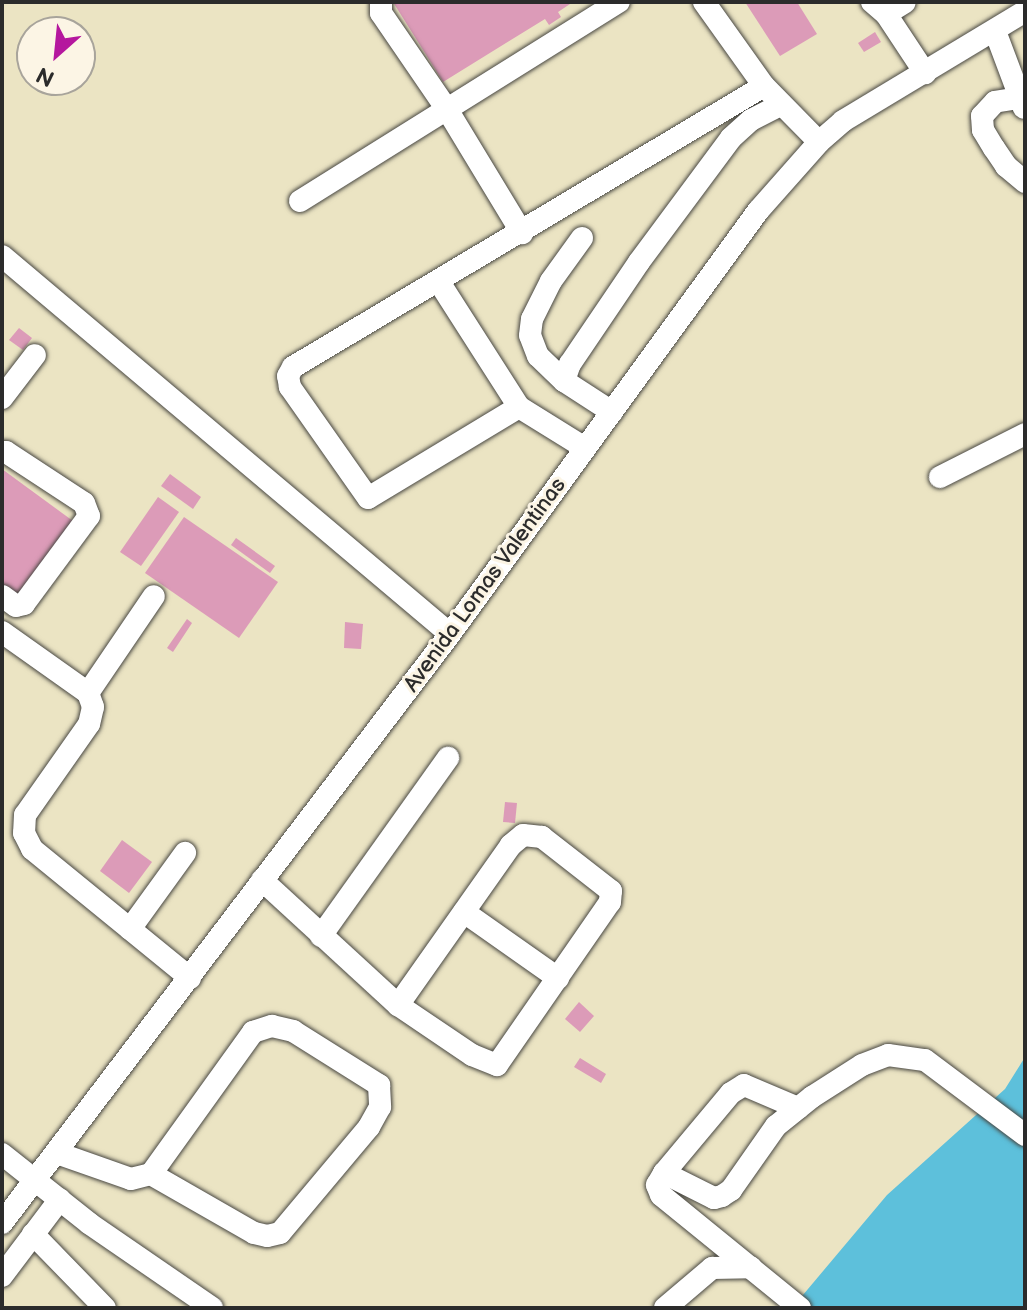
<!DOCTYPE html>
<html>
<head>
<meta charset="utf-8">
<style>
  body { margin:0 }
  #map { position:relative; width:1027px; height:1310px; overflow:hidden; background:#ebe4c3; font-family:"Balsamiq Sans",sans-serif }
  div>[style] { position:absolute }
  .water>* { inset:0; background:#5dc0db }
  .building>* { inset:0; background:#dc9bb8 }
  .roads { filter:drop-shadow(0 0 2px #484742) drop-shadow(0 0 2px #484742) }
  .minor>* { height:22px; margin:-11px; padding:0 11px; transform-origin:11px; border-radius:11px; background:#fff }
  span { translate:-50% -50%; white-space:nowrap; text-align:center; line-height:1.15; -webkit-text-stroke:6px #fcf5e5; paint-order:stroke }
  .street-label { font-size:22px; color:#2b2b2b }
  .frame { position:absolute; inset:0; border:4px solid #2b2b2b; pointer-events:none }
  .north { position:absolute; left:16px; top:16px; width:80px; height:80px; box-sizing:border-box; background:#fcf5e5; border:2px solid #a8a49b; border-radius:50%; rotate:207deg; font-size:22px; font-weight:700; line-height:32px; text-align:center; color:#2b2b2b }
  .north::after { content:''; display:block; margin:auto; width:28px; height:36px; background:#b5179e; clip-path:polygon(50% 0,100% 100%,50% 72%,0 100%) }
</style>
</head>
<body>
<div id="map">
  <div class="water">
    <div style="clip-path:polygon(1025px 1057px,1025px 1308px,792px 1308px,887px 1195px,1005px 1089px)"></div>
  </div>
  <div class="building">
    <div style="clip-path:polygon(393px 2px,573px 2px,558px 12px,561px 17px,549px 25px,545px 19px,443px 82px)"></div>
    <div style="clip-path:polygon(745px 2px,797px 2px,817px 34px,780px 56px)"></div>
    <div style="clip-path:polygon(875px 32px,881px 42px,864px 52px,858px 43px)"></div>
    <div style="clip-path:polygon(19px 328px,32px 338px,23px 350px,9px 340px)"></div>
    <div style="clip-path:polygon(2px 469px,73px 521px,15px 601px,2px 591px)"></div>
    <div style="clip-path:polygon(170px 474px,201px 497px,193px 509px,161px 486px)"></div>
    <div style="clip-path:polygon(158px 497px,179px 512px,141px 566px,120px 552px)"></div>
    <div style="clip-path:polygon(184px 517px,278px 582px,239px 638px,145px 573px)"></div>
    <div style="clip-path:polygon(236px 538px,275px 566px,270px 573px,231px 545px)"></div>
    <div style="clip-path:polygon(187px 619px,192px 623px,173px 652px,167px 648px)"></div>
    <div style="clip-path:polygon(345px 622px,363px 624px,361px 649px,344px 648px)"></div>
    <div style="clip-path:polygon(505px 802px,517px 803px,515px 823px,503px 822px)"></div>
    <div style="clip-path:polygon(122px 840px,152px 862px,129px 893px,100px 871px)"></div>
    <div style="clip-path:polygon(579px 1002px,594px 1016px,580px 1032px,565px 1019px)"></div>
    <div style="clip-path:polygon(580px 1058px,606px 1074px,601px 1083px,574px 1067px)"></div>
  </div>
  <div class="roads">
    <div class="minor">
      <div style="left:381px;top:2px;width:11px;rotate:90deg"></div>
      <div style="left:381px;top:13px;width:119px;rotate:55.6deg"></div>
      <div style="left:448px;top:111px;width:143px;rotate:58.8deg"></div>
      <div style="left:704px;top:2px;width:103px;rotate:54.5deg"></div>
      <div style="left:764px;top:86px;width:78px;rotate:45.5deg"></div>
      <div style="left:872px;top:2px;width:18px;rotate:41deg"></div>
      <div style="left:886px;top:14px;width:71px;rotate:56.5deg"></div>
      <div style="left:886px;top:14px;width:22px;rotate:-32deg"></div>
      <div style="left:995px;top:31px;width:82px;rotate:69.4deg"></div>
      <div style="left:1019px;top:98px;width:24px;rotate:171deg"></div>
      <div style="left:995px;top:102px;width:19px;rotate:133deg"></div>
      <div style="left:982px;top:116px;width:14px;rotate:86deg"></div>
      <div style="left:983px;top:130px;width:21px;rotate:59deg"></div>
      <div style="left:994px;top:148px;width:22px;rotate:56deg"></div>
      <div style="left:1006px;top:166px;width:25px;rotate:40deg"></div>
      <div style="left:300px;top:201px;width:376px;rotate:-32deg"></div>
      <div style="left:2px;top:256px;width:586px;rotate:40.16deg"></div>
      <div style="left:439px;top:282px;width:148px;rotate:57.4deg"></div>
      <div style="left:564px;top:381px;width:36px;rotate:-136deg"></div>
      <div style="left:538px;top:356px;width:22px;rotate:-111deg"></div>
      <div style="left:530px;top:335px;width:16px;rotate:-83deg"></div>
      <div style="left:532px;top:319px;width:42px;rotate:-63.4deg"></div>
      <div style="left:551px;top:281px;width:53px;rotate:-54.2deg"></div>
      <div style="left:2px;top:398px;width:54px;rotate:-52.5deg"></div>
      <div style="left:612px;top:412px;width:57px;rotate:-147.1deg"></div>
      <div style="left:564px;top:381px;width:18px;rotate:-71deg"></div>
      <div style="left:570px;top:364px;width:123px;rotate:-55.9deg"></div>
      <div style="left:639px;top:262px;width:154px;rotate:-53.4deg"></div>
      <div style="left:731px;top:138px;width:27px;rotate:-42deg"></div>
      <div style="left:751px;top:120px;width:34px;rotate:-27deg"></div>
      <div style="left:585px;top:448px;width:78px;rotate:-148.2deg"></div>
      <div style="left:519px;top:407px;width:176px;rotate:148.9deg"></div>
      <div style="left:368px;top:498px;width:136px;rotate:-125.1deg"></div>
      <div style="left:290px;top:387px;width:11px;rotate:-100deg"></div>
      <div style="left:288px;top:376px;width:10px;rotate:-61deg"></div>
      <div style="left:293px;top:367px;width:548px;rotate:-30.82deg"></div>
      <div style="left:2px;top:452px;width:4px"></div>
      <div style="left:6px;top:452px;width:93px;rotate:33.2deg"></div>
      <div style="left:84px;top:503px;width:14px;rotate:69deg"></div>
      <div style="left:89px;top:516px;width:109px;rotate:126.5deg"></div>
      <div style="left:24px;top:604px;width:8px;rotate:166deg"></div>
      <div style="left:16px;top:606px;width:17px;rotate:-144deg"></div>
      <div style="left:940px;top:477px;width:95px;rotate:-26.8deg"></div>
      <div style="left:2px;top:632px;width:105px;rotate:35.3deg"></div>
      <div style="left:88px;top:693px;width:15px;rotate:70deg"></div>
      <div style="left:93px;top:707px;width:17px;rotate:103deg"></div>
      <div style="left:89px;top:724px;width:111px;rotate:125.1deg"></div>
      <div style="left:25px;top:815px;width:18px;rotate:93deg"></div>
      <div style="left:24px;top:833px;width:18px;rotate:63deg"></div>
      <div style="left:32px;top:849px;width:204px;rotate:39.2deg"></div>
      <div style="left:88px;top:693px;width:117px;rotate:-55.8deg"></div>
      <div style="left:262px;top:880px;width:185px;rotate:42.6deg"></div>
      <div style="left:398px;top:1005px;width:89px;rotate:34deg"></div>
      <div style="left:472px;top:1055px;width:27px;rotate:22deg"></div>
      <div style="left:497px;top:1065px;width:198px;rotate:-55.3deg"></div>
      <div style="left:610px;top:902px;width:11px;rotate:-85deg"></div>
      <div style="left:611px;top:891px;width:88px;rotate:-142deg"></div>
      <div style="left:542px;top:837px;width:19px;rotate:-174deg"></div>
      <div style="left:523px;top:835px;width:16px;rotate:140deg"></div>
      <div style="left:511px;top:845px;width:196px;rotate:125.2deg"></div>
      <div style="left:464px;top:912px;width:115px;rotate:35.1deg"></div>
      <div style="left:130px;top:929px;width:94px;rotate:-54.1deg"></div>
      <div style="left:321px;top:936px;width:219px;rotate:-54.5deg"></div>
      <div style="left:57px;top:1153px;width:78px;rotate:19.4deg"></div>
      <div style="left:131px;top:1179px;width:21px;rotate:-14deg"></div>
      <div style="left:151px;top:1174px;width:175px;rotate:-54.3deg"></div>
      <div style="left:253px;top:1032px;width:20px;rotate:-18deg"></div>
      <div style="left:272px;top:1026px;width:22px;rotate:13deg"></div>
      <div style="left:293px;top:1031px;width:102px;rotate:32.1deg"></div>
      <div style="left:379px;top:1085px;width:22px;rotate:87deg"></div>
      <div style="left:380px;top:1107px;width:23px;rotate:119deg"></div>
      <div style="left:369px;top:1127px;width:138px;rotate:130deg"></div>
      <div style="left:280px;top:1233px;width:13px;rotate:167deg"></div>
      <div style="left:267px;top:1236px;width:13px;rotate:-167deg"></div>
      <div style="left:254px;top:1233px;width:119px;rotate:-150.2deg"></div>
      <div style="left:2px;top:1154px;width:112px;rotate:38.5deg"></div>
      <div style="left:90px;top:1224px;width:148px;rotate:34.5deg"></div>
      <div style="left:664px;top:1173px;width:104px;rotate:-50.1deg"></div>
      <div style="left:731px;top:1093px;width:15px;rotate:-32deg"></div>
      <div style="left:744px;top:1085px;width:59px;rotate:23.1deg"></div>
      <div style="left:2px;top:1223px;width:740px;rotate:-52.74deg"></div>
      <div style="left:450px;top:634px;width:523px;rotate:-53.94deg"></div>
      <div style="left:758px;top:211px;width:92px;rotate:-48.5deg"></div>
      <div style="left:819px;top:142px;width:32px;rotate:-41deg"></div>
      <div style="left:843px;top:121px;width:213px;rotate:-31.1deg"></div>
      <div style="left:33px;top:1234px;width:103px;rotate:45.8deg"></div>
      <div style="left:2px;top:1276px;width:96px;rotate:-53deg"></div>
      <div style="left:665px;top:1308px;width:62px;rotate:-40.4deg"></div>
      <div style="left:712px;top:1268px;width:39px;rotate:-1deg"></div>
      <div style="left:800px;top:1308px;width:179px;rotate:-140.9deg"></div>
      <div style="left:661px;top:1195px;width:11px;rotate:-112deg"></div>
      <div style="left:657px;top:1185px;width:14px;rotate:-60deg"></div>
      <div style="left:664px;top:1173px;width:56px;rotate:26.6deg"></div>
      <div style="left:714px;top:1198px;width:8px;rotate:-14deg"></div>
      <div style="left:722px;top:1196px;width:11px;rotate:-34deg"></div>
      <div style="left:731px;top:1190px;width:78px;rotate:-54.9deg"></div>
      <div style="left:776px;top:1126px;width:46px;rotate:-38.9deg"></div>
      <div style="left:812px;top:1097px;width:59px;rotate:-32.6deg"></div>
      <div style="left:862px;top:1065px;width:28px;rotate:-21deg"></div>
      <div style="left:888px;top:1055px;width:37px;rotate:8deg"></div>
      <div style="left:925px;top:1060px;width:125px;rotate:36.9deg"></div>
    </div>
  </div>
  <div class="street-label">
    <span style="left:485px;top:585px;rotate:-54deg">Avenida Lomas Valentinas</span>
  </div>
  <div class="frame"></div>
  <div class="north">N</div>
</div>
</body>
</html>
